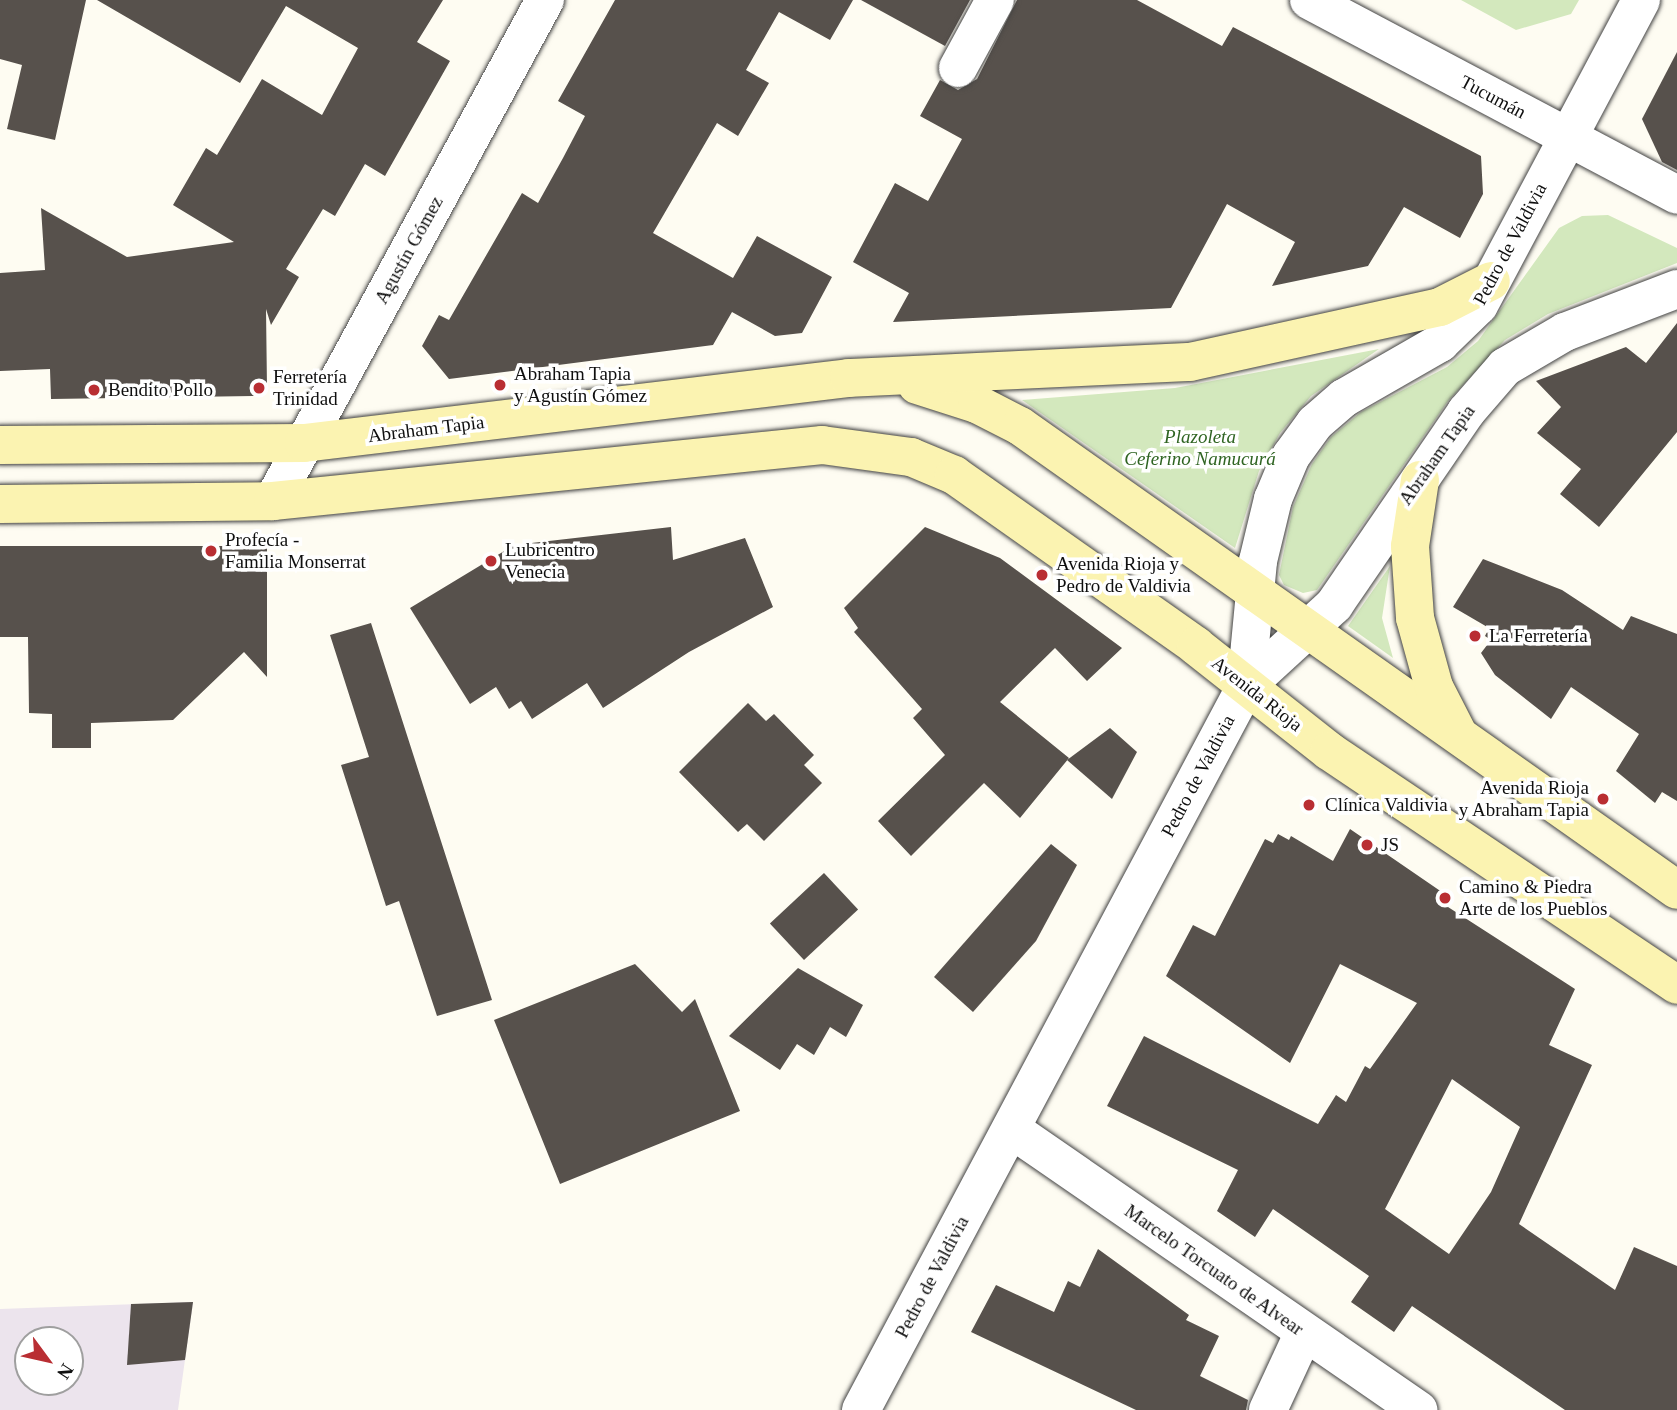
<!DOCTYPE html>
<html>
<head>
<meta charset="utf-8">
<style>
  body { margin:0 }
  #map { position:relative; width:1677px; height:1410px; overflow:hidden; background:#fefcf2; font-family:Georgia,serif }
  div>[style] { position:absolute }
  .industrial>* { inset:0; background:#ece4ed }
  .green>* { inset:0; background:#d3e8bd }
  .building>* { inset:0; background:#57514c; transform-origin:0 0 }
  .roads { filter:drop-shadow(0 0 2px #424242) drop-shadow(0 0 2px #424242) }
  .minor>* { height:38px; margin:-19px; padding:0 19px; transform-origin:19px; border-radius:19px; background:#fff }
  .secondary>* { height:38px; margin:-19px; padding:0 19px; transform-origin:19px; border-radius:19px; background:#fbf3b1 }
  .dots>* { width:19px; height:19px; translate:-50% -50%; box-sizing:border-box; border:4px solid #fff; border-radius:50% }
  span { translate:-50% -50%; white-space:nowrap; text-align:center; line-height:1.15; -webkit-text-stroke:7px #fff; paint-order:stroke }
  .street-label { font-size:19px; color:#0f0f0f }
  .poi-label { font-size:19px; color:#0f0f0f }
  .left { translate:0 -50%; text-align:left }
  .right { translate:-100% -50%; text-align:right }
  .park-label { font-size:19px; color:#2f6422; font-style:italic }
  .north { position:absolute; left:14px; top:1326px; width:70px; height:70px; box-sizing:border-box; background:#fff; border:2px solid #9f9f9f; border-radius:50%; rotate:123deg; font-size:19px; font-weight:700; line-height:28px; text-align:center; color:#0f0f0f }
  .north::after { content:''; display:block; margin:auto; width:24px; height:32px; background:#b92e33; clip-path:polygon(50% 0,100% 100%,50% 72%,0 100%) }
</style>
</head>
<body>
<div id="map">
  <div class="industrial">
    <i style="clip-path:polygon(evenodd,193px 1302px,178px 1410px,0 1410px,0 1309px,193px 1302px,28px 1340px,70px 1340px,70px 1382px,28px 1382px,28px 1340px)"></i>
  </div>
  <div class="green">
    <i style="clip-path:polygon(1461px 0,1579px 0,1571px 14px,1516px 30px)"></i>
    <i style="clip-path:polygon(1608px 215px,1677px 248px,1677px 263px,1548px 314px,1505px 340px,1448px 401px,1317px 590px,1303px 593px,1284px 585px,1279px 575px,1293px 507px,1312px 464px,1331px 437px,1361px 412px,1447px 367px,1478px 341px,1559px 228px,1582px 216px)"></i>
    <i style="clip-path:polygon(1379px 349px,1311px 396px,1280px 433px,1259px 471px,1235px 548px,1022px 400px,1175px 388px)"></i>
    <i style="clip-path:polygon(1390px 566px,1382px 618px,1393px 658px,1348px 626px)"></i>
  </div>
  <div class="building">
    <i style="clip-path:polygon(0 0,86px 0,55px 140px,7px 129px,22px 65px,0 59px)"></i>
    <i style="clip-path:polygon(97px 0,443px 0,417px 42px,450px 61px,385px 176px,365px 164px,335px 216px,323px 209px,286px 269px,299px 277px,271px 325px,266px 309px,267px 388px,253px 396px,51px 399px,50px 369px,0 371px,0 273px,45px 270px,41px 208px,127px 257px,234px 242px,173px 205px,206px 148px,217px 155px,262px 79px,322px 115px,358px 48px,286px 6px,240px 83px)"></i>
    <i style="clip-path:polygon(615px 0,853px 0,830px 40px,779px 12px,746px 70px,769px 83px,738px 136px,717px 123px,653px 233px,733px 278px,757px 236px,832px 277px,802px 333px,775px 336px,732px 312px,713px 345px,449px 379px,422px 346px,439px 315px,449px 320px,522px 193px,538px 203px,563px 158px,585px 116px,558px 101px)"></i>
    <i style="clip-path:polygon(861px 0,970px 0,945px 46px)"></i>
    <i style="clip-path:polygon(1017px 0,1137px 0,1222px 46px,1233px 27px,1481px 156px,1483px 194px,1460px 238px,1404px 207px,1368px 266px,1272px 286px,1295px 242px,1227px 204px,1171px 308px,893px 322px,909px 293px,853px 262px,895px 183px,928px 201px,962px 139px,920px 116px,940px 80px,958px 90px,977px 79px)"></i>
    <i style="clip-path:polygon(1677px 52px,1677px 170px,1662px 162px,1642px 119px)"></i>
    <i style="clip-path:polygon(1677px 323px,1677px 432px,1599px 527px,1560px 494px,1581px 469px,1537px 433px,1561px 407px,1536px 381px,1626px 347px,1646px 363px)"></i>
    <i style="clip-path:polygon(671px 527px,673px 560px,745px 538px,773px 607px,689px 652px,603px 708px,587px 683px,532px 719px,521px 701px,509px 709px,496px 687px,470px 704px,410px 608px,514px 545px)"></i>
    <i style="clip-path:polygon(925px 527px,1000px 558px,1122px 648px,1087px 681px,1055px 648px,1000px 702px,1069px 758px,1020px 818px,984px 783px,911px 856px,878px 821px,945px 755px,913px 718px,922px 709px,854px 632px,858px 628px,844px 608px)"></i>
    <i style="clip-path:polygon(0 546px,267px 546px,267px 677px,244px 652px,173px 720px,91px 723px,91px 748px,52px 748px,52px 714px,29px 713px,28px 637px,0 637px)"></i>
    <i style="clip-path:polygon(1483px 559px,1562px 590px,1623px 630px,1631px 616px,1677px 634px,1677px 801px,1662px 792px,1655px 803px,1616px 771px,1639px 734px,1571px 687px,1551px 719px,1495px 675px,1481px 653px,1491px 640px,1485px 636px,1489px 628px,1453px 607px)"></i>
    <i style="clip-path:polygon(371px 623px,492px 1000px,437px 1016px,399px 901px,386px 906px,341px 765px,369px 757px,330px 635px)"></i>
    <i style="clip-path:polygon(748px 703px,766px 721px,774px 714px,814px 755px,804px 765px,822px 783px,764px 841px,747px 824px,738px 832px,679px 772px)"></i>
    <i style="clip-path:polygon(1110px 728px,1137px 752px,1112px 799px,1067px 760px)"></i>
    <i style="clip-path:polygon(evenodd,1350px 829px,1452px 899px,1448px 907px,1575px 989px,1549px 1045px,1592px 1065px,1519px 1224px,1615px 1290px,1634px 1247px,1677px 1266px,1677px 1410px,1565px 1410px,1412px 1306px,1394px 1332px,1351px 1302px,1369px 1276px,1273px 1209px,1255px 1237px,1217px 1211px,1238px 1170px,1107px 1106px,1144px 1036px,1318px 1124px,1336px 1095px,1346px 1102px,1365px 1066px,1370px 1069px,1417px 1003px,1340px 964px,1290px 1063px,1166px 976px,1193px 925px,1215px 936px,1265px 839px,1273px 843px,1278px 834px,1289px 840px,1291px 836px,1333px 861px,1350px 829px,1452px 1079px,1520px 1127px,1491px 1192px,1449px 1254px,1385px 1209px,1452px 1079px)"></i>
    <i style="clip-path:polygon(1051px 844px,1077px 865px,1036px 941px,973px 1012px,934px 977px)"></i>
    <i style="left:824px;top:873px;width:50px;height:74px;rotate:47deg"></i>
    <i style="clip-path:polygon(635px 964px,682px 1012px,695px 999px,740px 1111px,560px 1184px,494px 1020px)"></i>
    <i style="clip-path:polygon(798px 968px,863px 1005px,846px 1037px,830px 1027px,814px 1055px,797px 1044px,780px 1070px,729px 1036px)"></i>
    <i style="clip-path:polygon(1098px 1249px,1189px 1315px,1186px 1320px,1219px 1336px,1200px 1376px,1248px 1400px,1246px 1410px,1136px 1410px,971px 1332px,996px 1285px,1054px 1312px,1068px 1281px,1080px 1287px)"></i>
    <i style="clip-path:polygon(193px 1302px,185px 1360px,127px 1365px,131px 1304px)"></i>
  </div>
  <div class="roads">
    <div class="minor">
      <i style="left:1309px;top:0;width:416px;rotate:27.9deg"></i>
      <i style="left:958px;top:68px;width:77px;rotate:-61.4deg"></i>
      <i style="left:273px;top:501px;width:570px;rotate:-61.5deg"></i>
      <i style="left:1246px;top:686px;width:120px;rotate:-42.6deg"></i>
      <i style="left:1334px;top:605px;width:234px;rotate:-55.6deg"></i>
      <i style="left:1466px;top:412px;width:60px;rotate:-49.1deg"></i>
      <i style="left:1505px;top:367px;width:69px;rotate:-30.3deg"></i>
      <i style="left:1565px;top:332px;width:120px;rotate:-21deg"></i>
      <i style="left:1011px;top:1129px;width:495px;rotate:34.6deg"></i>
      <i style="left:861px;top:1410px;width:820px;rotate:-62deg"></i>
      <i style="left:1246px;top:686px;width:126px;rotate:-84.5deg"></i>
      <i style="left:1258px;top:561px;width:64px;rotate:-76.4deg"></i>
      <i style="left:1273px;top:499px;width:47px;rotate:-67.3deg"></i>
      <i style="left:1291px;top:456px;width:41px;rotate:-54deg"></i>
      <i style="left:1315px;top:423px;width:38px;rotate:-41deg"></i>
      <i style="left:1344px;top:398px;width:111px;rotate:-29.8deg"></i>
      <i style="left:1440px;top:343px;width:54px;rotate:-44.3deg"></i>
      <i style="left:1479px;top:305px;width:345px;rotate:-62deg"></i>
      <i style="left:1268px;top:1410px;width:86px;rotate:-65.2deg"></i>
    </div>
    <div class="secondary">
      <i style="left:917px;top:385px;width:63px;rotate:17.6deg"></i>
      <i style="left:977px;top:404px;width:48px;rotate:27.1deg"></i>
      <i style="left:1020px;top:426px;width:804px;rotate:35.23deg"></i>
      <i style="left:0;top:445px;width:304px;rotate:-0.4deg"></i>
      <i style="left:304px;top:443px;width:549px;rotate:-6.8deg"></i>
      <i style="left:849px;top:378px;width:341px;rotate:-2.7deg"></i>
      <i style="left:1190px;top:362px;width:256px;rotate:-12.4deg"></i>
      <i style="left:1440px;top:307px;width:57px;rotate:-27deg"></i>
      <i style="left:1420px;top:480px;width:67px;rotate:98.6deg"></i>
      <i style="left:1410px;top:546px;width:72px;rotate:86deg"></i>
      <i style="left:1415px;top:618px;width:72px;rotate:74.6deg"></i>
      <i style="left:1434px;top:687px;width:53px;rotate:62.9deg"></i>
      <i style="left:0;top:504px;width:273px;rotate:-0.6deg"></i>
      <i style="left:273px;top:501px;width:552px;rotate:-5.82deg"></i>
      <i style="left:822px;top:445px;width:90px;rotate:7.7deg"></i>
      <i style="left:911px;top:457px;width:47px;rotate:22.7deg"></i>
      <i style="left:954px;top:475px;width:296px;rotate:35.2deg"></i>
      <i style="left:1196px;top:646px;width:169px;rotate:38.3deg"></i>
      <i style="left:1329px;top:751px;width:419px;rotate:33.9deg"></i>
    </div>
  </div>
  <div class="dots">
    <i style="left:500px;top:385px;background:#b92e33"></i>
    <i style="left:259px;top:388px;background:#b92e33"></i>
    <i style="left:94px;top:390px;background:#b92e33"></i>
    <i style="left:211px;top:551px;background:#b92e33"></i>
    <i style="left:491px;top:561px;background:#b92e33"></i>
    <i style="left:1042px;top:575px;background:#b92e33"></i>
    <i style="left:1475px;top:636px;background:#b92e33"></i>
    <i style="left:1603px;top:799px;background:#b92e33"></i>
    <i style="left:1309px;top:805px;background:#b92e33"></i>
    <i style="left:1367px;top:845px;background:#b92e33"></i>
    <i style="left:1445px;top:898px;background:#b92e33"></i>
  </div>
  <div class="street-label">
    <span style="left:1493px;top:97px;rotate:28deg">Tucumán</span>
    <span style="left:1510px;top:244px;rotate:-62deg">Pedro de Valdivia</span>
    <span style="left:409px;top:250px;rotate:-61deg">Agustín Gómez</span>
    <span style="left:426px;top:429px;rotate:-7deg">Abraham Tapia</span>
    <span style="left:1437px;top:455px;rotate:-55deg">Abraham Tapia</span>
    <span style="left:1257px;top:694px;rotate:38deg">Avenida Rioja</span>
    <span style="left:1198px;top:776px;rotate:-62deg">Pedro de Valdivia</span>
    <span style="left:1214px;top:1270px;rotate:35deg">Marcelo Torcuato de Alvear</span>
    <span style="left:932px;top:1277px;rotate:-62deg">Pedro de Valdivia</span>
  </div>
  <div class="poi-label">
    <span class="left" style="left:514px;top:385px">Abraham Tapia<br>y Agustín Gómez</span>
    <span class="left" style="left:273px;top:388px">Ferretería<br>Trinidad</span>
    <span class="left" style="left:108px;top:390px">Bendito Pollo</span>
    <span class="left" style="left:225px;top:551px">Profecía -<br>Familia Monserrat</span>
    <span class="left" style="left:505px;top:561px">Lubricentro<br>Venecia</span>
    <span class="left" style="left:1056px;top:575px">Avenida Rioja y<br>Pedro de Valdivia</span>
    <span class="left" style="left:1489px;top:636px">La Ferretería</span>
    <span class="right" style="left:1589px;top:799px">Avenida Rioja<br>y Abraham Tapia</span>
    <span class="left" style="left:1325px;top:805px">Clínica Valdivia</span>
    <span class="left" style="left:1381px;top:845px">JS</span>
    <span class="left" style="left:1459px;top:898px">Camino &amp; Piedra<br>Arte de los Pueblos</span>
  </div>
  <div class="park-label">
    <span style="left:1200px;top:448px">Plazoleta<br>Ceferino Namucurá</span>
  </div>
  <div class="north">N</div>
</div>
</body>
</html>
